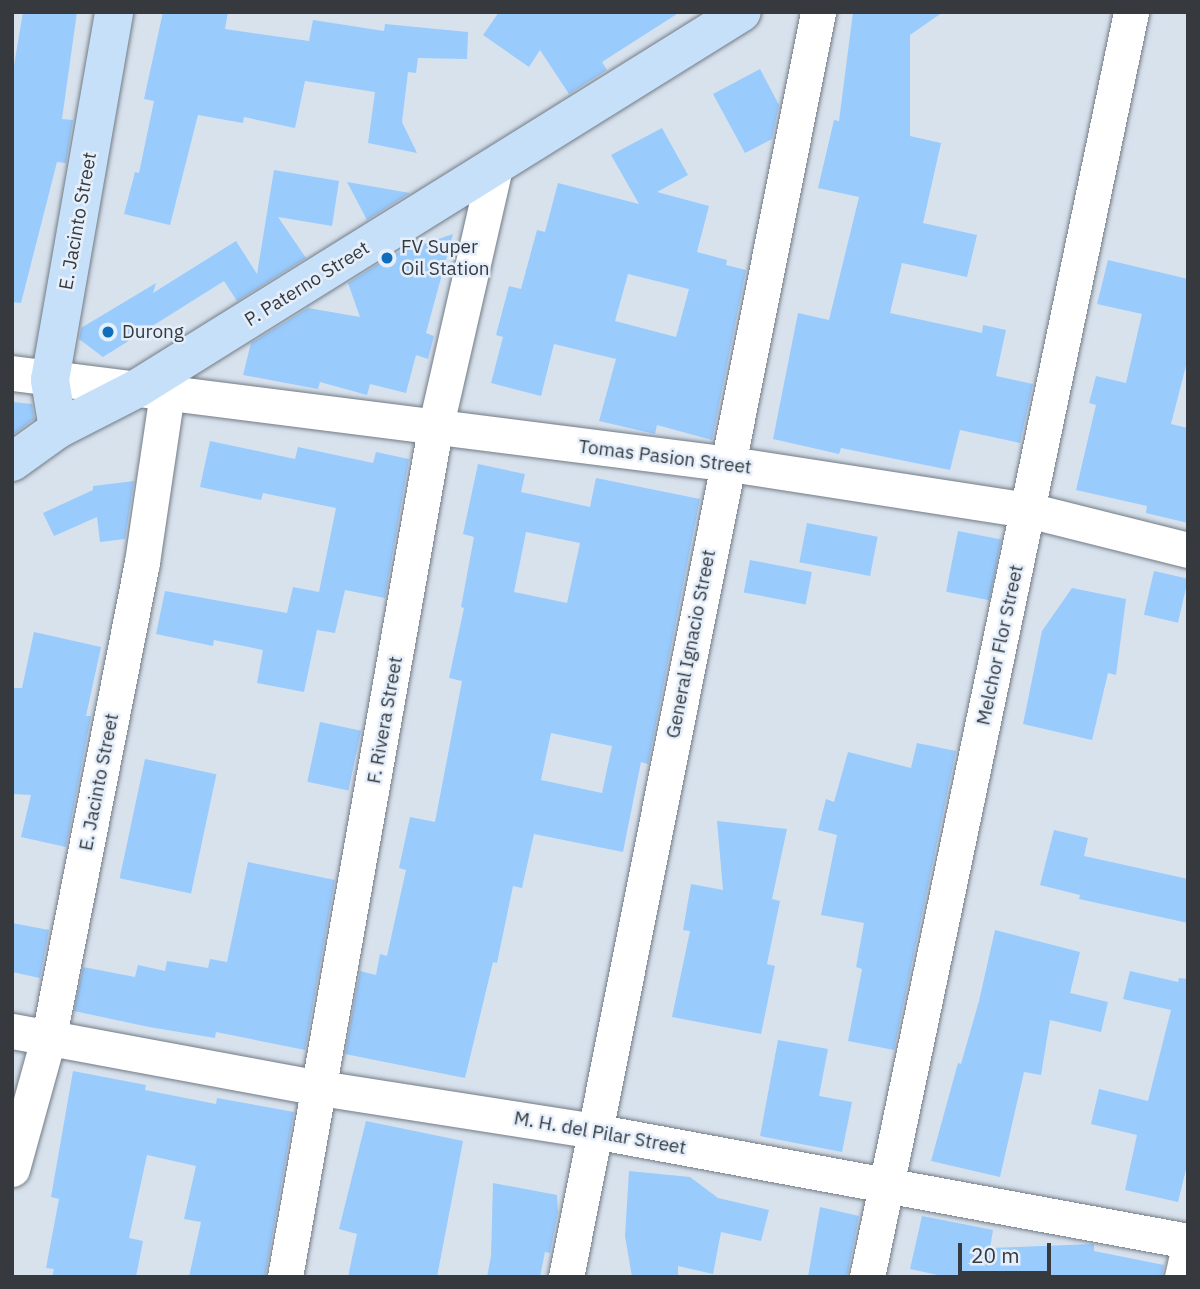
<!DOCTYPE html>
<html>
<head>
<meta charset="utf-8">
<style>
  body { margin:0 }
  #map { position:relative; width:1200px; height:1289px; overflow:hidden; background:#d8e2ed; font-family:"IBM Plex Sans",sans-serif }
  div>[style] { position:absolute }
  .building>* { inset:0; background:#9acbfd; transform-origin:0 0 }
  .roads { filter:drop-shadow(0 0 2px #727c86) drop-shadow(0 0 2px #727c86) }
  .minor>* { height:35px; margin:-17.5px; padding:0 17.5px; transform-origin:17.5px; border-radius:17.5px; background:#fff }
  .secondary>* { height:38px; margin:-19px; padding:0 19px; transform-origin:19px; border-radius:19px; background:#c7e0f9 }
  .dots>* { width:19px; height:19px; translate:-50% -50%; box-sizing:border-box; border:4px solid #e5effb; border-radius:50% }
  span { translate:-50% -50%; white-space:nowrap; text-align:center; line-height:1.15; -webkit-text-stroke:5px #e5effb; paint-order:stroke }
  .street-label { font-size:19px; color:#363a3f }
  .poi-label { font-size:19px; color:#363a3f }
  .left { translate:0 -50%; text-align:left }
  .frame { position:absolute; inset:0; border:14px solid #363a3f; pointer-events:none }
  .scale { position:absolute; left:958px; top:1243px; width:93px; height:32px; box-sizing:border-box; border:4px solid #363a3f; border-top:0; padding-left:9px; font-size:21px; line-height:24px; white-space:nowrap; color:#363a3f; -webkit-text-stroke:5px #e5effb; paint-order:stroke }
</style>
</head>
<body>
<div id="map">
  <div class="building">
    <i style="clip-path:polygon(23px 12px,77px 12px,62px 119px,73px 120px,66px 163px,57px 162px,21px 303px,12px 302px,12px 77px)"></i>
    <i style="clip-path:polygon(163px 12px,228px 12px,225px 29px,309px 41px,313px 20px,384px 31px,385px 24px,468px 32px,467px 59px,418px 58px,416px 73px,408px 72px,402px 122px,417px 153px,368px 143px,375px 92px,305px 81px,295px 128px,244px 117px,243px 123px,198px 115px,170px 225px,124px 214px,135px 172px,139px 173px,154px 101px,144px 99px)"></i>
    <i style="clip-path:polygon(499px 12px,680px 12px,602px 62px,607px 70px,569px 94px,540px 50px,529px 67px,483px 35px)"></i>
    <i style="clip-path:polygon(853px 12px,943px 12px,910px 35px,910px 136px,941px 143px,923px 223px,977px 235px,967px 277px,902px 263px,890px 313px,982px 333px,983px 325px,1006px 330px,996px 376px,1033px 384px,1020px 443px,960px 430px,950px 470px,841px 448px,839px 454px,773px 439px,798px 313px,829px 320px,859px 197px,818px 188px,834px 120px,839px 121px)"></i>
    <i style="clip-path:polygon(760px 69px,779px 105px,772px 139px,745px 153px,713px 94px)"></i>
    <i style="clip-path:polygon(evenodd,662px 128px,688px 175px,657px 192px,709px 206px,697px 252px,727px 260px,726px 265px,746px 270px,712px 440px,657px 425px,655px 434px,599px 421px,616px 359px,554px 344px,541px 396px,491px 383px,503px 337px,496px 335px,509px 286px,521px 289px,537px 230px,545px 232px,558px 183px,639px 204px,611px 155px,662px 128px,628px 274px,689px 289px,676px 337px,615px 321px,628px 274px)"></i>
    <i style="clip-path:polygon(274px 170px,339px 181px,332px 226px,278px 217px,306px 258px,237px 301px,224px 281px,103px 357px,79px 339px,81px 328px,156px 283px,153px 293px,236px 241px,257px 274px)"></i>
    <i style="clip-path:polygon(347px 182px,410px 193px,367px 220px)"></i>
    <i style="clip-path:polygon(453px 234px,426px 333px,434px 336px,428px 359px,416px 355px,406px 393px,370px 384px,367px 395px,320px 382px,318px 389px,243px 375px,251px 343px,308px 308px,360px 317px,348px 283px,394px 254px)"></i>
    <i style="clip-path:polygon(1108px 260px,1188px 279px,1188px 358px,1171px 424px,1188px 428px,1188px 523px,1146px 513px,1147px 506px,1076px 490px,1096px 405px,1089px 403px,1096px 376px,1126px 383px,1142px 314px,1097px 304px)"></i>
    <i style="clip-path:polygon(12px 402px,32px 404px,34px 419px,13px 435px)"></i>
    <i style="clip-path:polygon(210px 441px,295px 459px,298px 447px,373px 463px,376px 452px,409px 459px,385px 598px,345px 590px,335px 633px,317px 630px,304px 692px,257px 683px,263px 650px,214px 640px,213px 646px,156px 634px,165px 591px,287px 613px,293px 587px,319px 592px,336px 508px,263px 493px,261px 500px,200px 487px)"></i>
    <i style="clip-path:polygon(evenodd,478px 464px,525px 474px,521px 492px,590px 507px,596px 478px,700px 499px,648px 764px,641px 762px,623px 852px,534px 834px,522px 888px,513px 886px,497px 963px,493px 962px,465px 1078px,345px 1054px,360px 971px,376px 975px,380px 954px,387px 956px,406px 870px,399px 868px,410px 817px,435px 822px,462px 681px,449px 678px,464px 608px,461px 607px,474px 537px,463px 534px,478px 464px,526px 532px,580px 543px,567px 603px,514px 592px,526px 532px,478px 464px,551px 733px,612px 746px,602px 793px,541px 780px,551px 733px)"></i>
    <i style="clip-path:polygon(134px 481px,125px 539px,100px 542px,97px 517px,54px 536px,43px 513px,93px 490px,93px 486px)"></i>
    <i style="left:807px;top:523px;width:72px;height:40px;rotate:11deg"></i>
    <i style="left:958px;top:531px;width:44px;height:62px;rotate:11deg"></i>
    <i style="left:750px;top:560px;width:63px;height:33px;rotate:11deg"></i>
    <i style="left:1154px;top:571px;width:35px;height:45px;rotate:13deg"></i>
    <i style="clip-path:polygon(1072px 588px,1126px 599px,1116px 675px,1108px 673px,1092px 740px,1023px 724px,1042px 631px)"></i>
    <i style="clip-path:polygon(34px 632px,101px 647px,86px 716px,91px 716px,66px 847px,21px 837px,31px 795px,12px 794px,12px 688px,22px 688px)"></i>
    <i style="left:320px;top:722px;width:42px;height:61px;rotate:12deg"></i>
    <i style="clip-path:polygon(917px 743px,956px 751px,894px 1050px,848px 1041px,862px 969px,856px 967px,864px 923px,821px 915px,837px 835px,818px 830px,826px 799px,834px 802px,848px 752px,911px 768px)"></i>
    <i style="left:145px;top:759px;width:73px;height:122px;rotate:12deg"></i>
    <i style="clip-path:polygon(717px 821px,787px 829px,772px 899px,780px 901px,767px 964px,775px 966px,761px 1034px,672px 1017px,690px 931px,683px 930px,691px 884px,723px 890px)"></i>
    <i style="clip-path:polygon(1054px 830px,1088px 838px,1084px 856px,1188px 879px,1188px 923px,1079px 899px,1080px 895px,1040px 885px)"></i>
    <i style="clip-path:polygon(248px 862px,335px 880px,305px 1050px,216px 1032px,215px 1038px,149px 1027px,74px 1011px,83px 967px,135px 977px,138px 965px,165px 971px,167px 961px,208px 968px,210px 959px,227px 962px)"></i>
    <i style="clip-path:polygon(12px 923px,49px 930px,40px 978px,12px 972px)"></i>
    <i style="clip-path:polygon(995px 930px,1080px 952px,1070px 993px,1108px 1002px,1101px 1032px,1050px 1020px,1041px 1075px,1024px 1072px,1000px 1177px,931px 1161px,958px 1063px,961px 1064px,979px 1001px)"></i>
    <i style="clip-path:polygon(1130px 971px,1178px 982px,1179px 978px,1188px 979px,1188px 1161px,1178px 1202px,1125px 1190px,1137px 1135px,1091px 1124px,1099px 1089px,1148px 1101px,1171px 1010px,1123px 999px)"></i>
    <i style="clip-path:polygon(778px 1040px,828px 1049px,819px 1096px,852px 1102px,842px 1152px,760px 1136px)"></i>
    <i style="clip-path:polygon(73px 1071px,146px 1085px,145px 1090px,216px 1104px,217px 1098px,294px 1112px,265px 1277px,189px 1277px,201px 1222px,184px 1219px,196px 1166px,147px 1155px,129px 1238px,143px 1241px,136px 1277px,52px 1277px,54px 1269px,46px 1268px,59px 1199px,51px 1197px)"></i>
    <i style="clip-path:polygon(366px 1121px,463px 1141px,437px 1277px,348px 1277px,357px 1234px,339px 1229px)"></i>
    <i style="clip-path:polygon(629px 1171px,690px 1177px,718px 1198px,769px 1210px,761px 1241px,721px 1232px,713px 1274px,678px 1266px,678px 1277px,632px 1277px,625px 1236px)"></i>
    <i style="clip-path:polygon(493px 1183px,557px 1195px,558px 1212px,550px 1253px,545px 1252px,540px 1277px,487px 1277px,491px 1256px)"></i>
    <i style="clip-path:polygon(820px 1207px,859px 1216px,847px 1277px,808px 1277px)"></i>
    <i style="clip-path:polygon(922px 1216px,993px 1230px,990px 1248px,1094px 1244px,1094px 1251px,1164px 1265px,1162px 1277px,947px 1277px,910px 1269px)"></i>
  </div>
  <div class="roads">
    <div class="minor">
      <i style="left:12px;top:373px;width:724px;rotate:7.22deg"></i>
      <i style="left:730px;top:464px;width:302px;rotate:8.8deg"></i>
      <i style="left:1028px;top:510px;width:165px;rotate:14deg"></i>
      <i style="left:12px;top:1031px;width:313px;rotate:10.5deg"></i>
      <i style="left:320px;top:1088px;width:277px;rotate:8.9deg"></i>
      <i style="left:594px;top:1131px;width:604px;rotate:10.49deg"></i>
      <i style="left:12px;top:1169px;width:138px;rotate:-74.5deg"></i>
      <i style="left:49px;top:1036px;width:483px;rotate:-78.9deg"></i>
      <i style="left:142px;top:562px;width:172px;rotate:-81.6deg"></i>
      <i style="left:285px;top:1277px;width:861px;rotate:-79.97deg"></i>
      <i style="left:435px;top:429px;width:270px;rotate:-77.1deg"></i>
      <i style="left:566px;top:1277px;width:1290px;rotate:-78.73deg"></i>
      <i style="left:867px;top:1277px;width:1292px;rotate:-78.21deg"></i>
      <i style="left:1182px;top:1277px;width:27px;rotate:-77deg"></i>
    </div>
    <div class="secondary">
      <i style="left:58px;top:429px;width:50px;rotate:-99.3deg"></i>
      <i style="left:50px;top:380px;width:374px;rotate:-80.1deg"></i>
      <i style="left:12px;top:462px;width:57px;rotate:-35.7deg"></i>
      <i style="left:58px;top:429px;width:90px;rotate:-27.1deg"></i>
      <i style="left:138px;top:388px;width:711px;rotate:-31.9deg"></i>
    </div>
  </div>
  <div class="dots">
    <i style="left:387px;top:258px;background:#0e6ebb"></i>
    <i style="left:108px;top:332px;background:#0e6ebb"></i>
  </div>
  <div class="street-label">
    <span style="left:78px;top:221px;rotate:-80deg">E. Jacinto Street</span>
    <span style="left:307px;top:284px;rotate:-32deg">P. Paterno Street</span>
    <span style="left:665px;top:457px;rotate:7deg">Tomas Pasion Street</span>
    <span style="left:691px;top:644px;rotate:-79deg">General Ignacio Street</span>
    <span style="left:1000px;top:645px;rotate:-78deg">Melchor Flor Street</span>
    <span style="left:385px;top:720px;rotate:-80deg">F. Rivera Street</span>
    <span style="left:99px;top:782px;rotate:-79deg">E. Jacinto Street</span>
    <span style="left:600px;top:1133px;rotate:10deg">M. H. del Pilar Street</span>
  </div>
  <div class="poi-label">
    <span class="left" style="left:401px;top:258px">FV Super<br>Oil Station</span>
    <span class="left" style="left:122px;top:332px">Durong</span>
  </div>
  <div class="frame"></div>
  <div class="scale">20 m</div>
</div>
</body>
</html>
